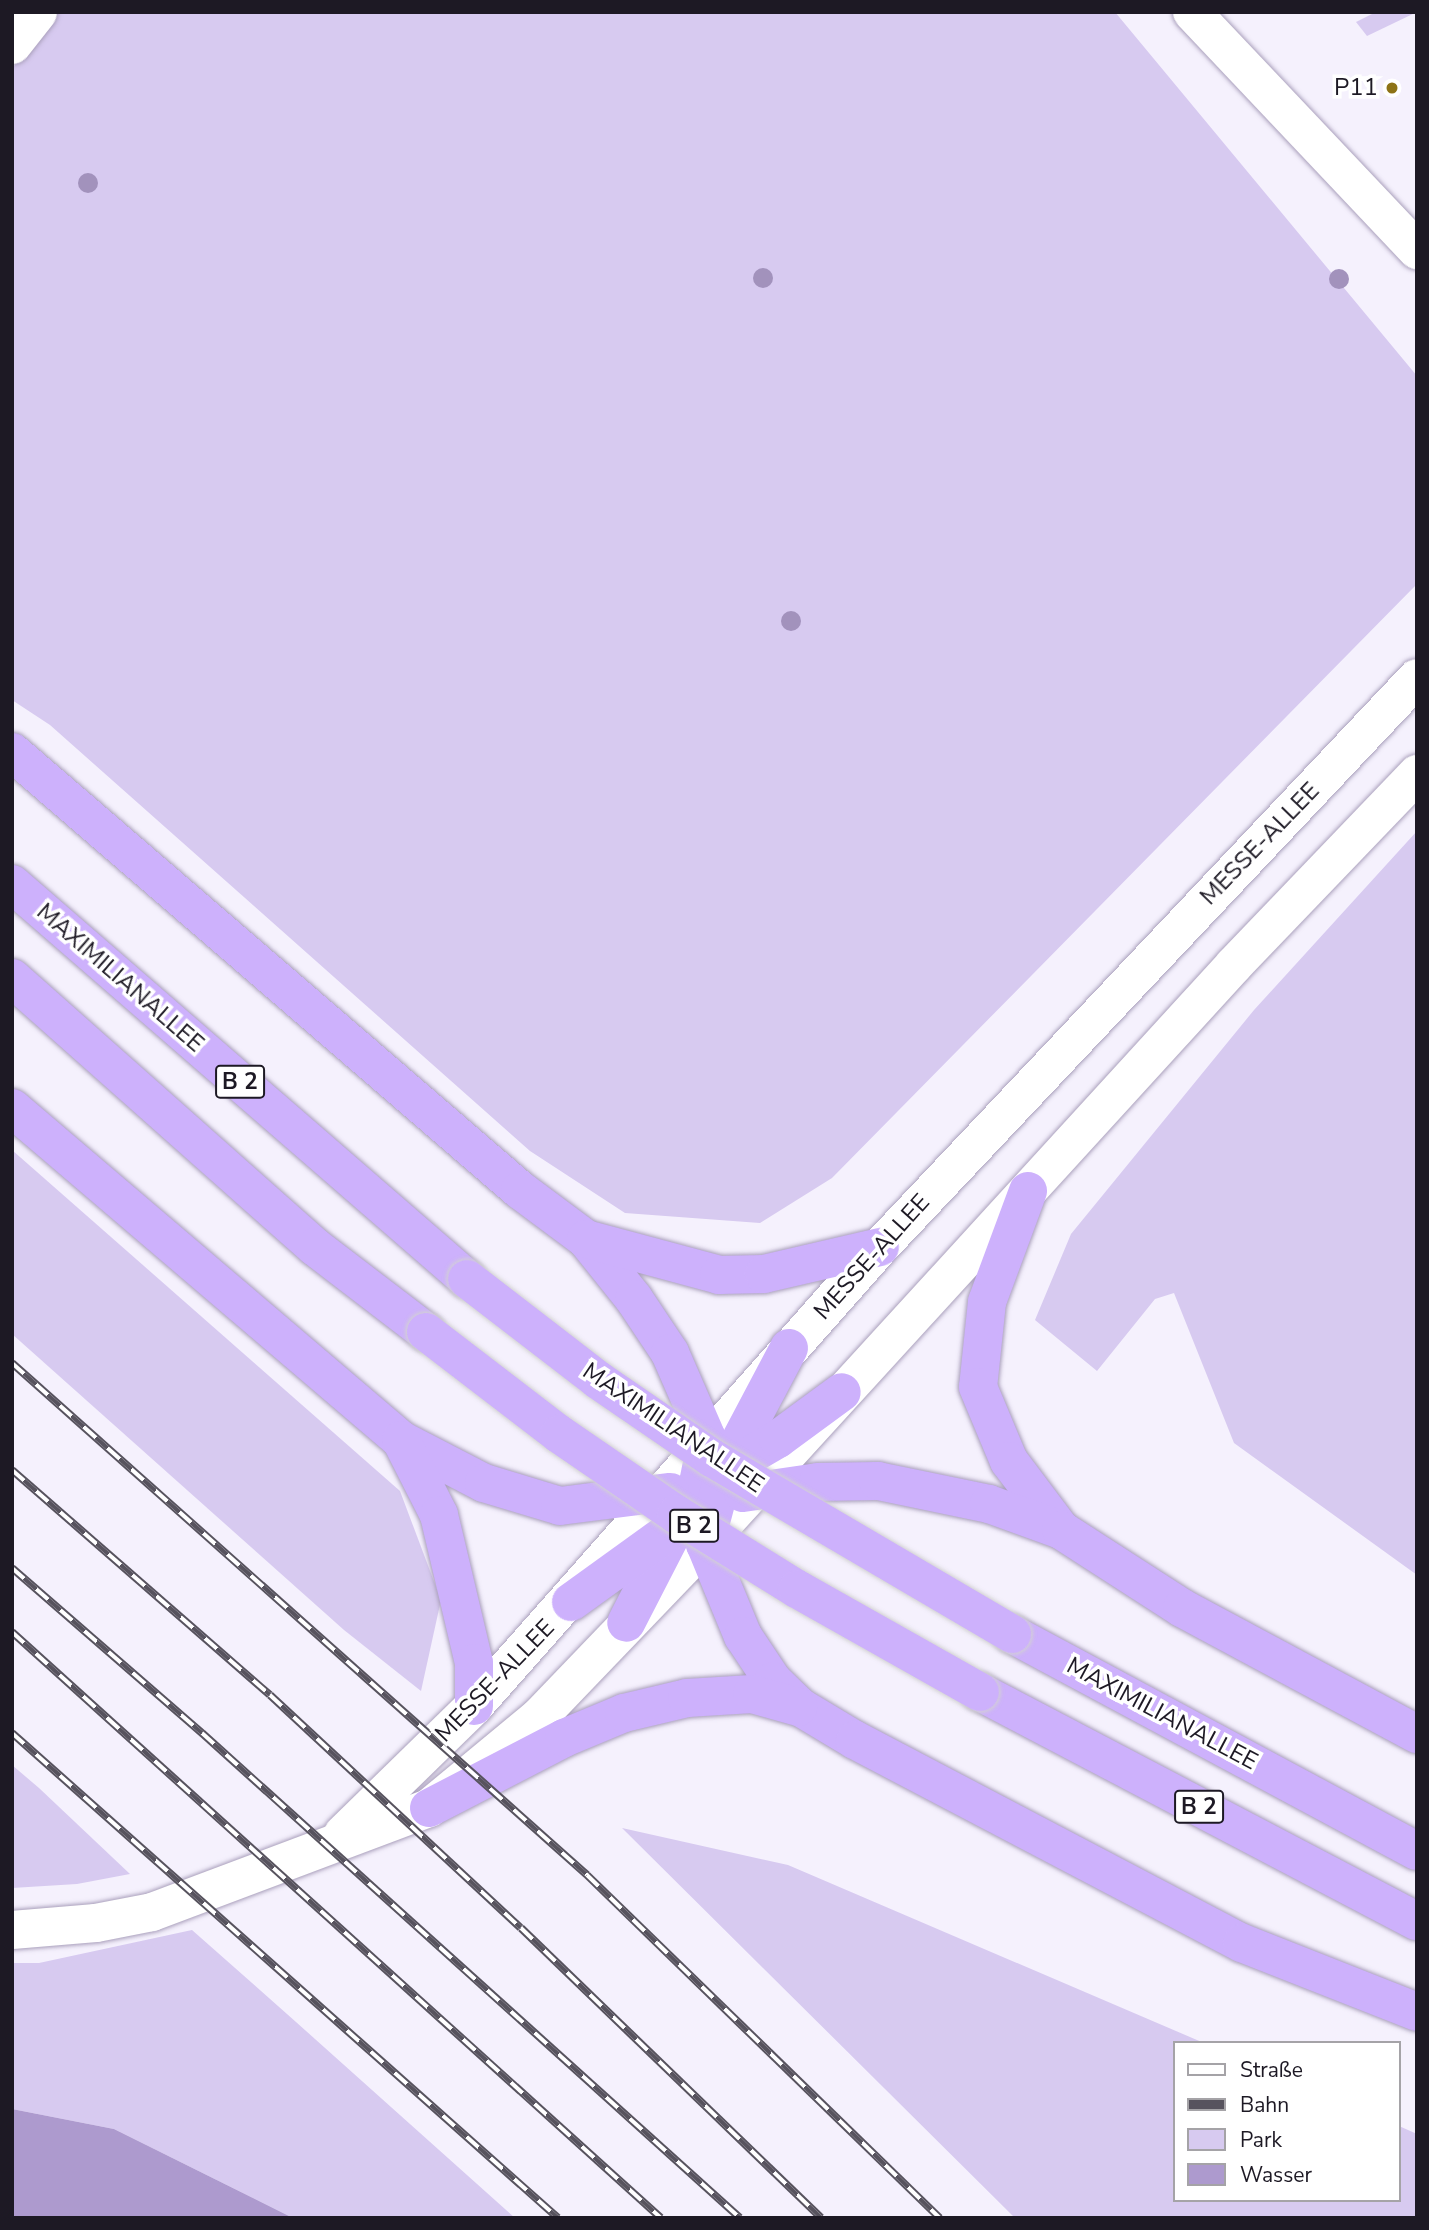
<!DOCTYPE html>
<html>
<head>
<meta charset="utf-8">
<style>
  body { margin:0 }
  #map { position:relative; width:1429px; height:2230px; overflow:hidden; background:#f5f1fd; font-family:"Nunito Sans",sans-serif }
  div>[style] { position:absolute }
  .green>* { inset:0; background:#d7caf0 }
  .water>* { inset:0; background:#ad9ace }
  .roads { filter:drop-shadow(0 0 2px #aaa0bc) drop-shadow(0 0 2px #aaa0bc) }
  .street>* { height:37px; margin:-18.5px; padding:0 18.5px; transform-origin:18.5px; border-radius:18.5px; background:#fff }
  .secondary>* { height:38px; margin:-19px; padding:0 19px; transform-origin:19px; border-radius:19px; background:#fff }
  .highway>* { height:38px; margin:-19px; padding:0 19px; transform-origin:19px; border-radius:19px; background:#cdb1fc }
  .rail>* { height:8px; margin-top:-4px; transform-origin:0; background:repeating-linear-gradient(90deg,#fff 0 16px,#57535e 0 32px); box-sizing:border-box; border-block:2px solid #57535e }
  .bridges { filter:drop-shadow(0 0 2px #d2d1d3) drop-shadow(0 0 2px #d2d1d3) }
  .highway-bridge>* { height:38px; margin:-19px; padding:0 19px; transform-origin:19px; border-radius:19px; background:#cdb1fc }
  .trees>* { width:20px; height:20px; margin:-10px; border-radius:50%; background:#a292bc }
  .dots>* { width:19px; height:19px; translate:-50% -50%; box-sizing:border-box; border:4px solid #fff; border-radius:50% }
  span { translate:-50% -50%; white-space:nowrap; text-align:center; line-height:1.15; -webkit-text-stroke:7px #fff; paint-order:stroke }
  .shield-label span { padding:2px 5px; background:#fff; border:2px solid; border-radius:5px; -webkit-text-stroke-width:0 }
  .shield-label { font-size:23px; color:#1d1924; font-weight:700 }
  .poi-label { font-size:24px; color:#1d1924 }
  .right { translate:-100% -50%; text-align:right }
  .street-label { font-size:24px; color:#1d1924 }
  .frame { position:absolute; inset:0; border:14px solid #1d1924; pointer-events:none }
  .legend { position:absolute; left:1173px; top:2041px; width:228px; height:161px; box-sizing:border-box; background:#fff; border:2px solid #a5a3a7; margin:0; padding:9px 12px; list-style:none; font-size:21px; color:#1d1924 }
  .legend li { display:flex; align-items:center; gap:14px; height:35px }
  .legend b { width:35px; border:2px solid #a5a3a7 }
</style>
</head>
<body>
<div id="map">
  <div class="green">
    <i style="clip-path:polygon(57px 12px,1115px 12px,1417px 376px,1417px 584px,832px 1178px,760px 1223px,625px 1213px,530px 1151px,50px 725px,12px 700px,12px 69px)"></i>
    <i style="clip-path:polygon(1376px 12px,1417px 12px,1367px 36px,1356px 22px)"></i>
    <i style="clip-path:polygon(1417px 831px,1417px 1575px,1234px 1443px,1174px 1293px,1155px 1299px,1097px 1371px,1035px 1320px,1071px 1234px,1254px 1010px)"></i>
    <i style="clip-path:polygon(12px 1150px,400px 1491px,441px 1600px,421px 1691px,344px 1630px,12px 1334px)"></i>
    <i style="clip-path:polygon(12px 1765px,39px 1788px,130px 1874px,77px 1884px,12px 1888px)"></i>
    <i style="clip-path:polygon(622px 1828px,788px 1865px,1204px 2043px,1175px 2043px,1175px 2200px,1399px 2200px,1399px 2126px,1417px 2134px,1417px 2218px,1015px 2218px)"></i>
    <i style="clip-path:polygon(192px 1930px,296px 2022px,515px 2218px,293px 2218px,114px 2129px,12px 2109px,12px 1963px,39px 1963px)"></i>
  </div>
  <div class="water">
    <i style="clip-path:polygon(12px 2109px,114px 2129px,293px 2218px,12px 2218px)"></i>
  </div>
  <div class="roads">
    <div class="street">
      <i style="left:12px;top:45px;width:42px;rotate:-51.8deg"></i>
    </div>
    <div class="secondary">
      <i style="left:1192px;top:12px;width:328px;rotate:46.6deg"></i>
      <i style="left:343px;top:1834px;width:183px;rotate:-44.3deg"></i>
      <i style="left:474px;top:1706px;width:613px;rotate:-48.51deg"></i>
      <i style="left:880px;top:1247px;width:782px;rotate:-46.66deg"></i>
      <i style="left:12px;top:1930px;width:84px;rotate:-4.8deg"></i>
      <i style="left:96px;top:1923px;width:57px;rotate:-11.1deg"></i>
      <i style="left:152px;top:1912px;width:296px;rotate:-20.6deg"></i>
      <i style="left:429px;top:1808px;width:143px;rotate:-39.6deg"></i>
      <i style="left:539px;top:1717px;width:240px;rotate:-46.2deg"></i>
      <i style="left:705px;top:1544px;width:784px;rotate:-47.58deg"></i>
      <i style="left:1234px;top:965px;width:265px;rotate:-46.2deg"></i>
    </div>
    <div class="highway">
      <i style="left:12px;top:752px;width:671px;rotate:40.77deg"></i>
      <i style="left:520px;top:1190px;width:82px;rotate:36.6deg"></i>
      <i style="left:586px;top:1239px;width:77px;rotate:51.3deg"></i>
      <i style="left:634px;top:1299px;width:65px;rotate:56.3deg"></i>
      <i style="left:670px;top:1353px;width:93px;rotate:66.5deg"></i>
      <i style="left:707px;top:1438px;width:46px;rotate:101.3deg"></i>
      <i style="left:698px;top:1483px;width:157px;rotate:117.2deg"></i>
      <i style="left:12px;top:884px;width:603px;rotate:40.96deg"></i>
      <i style="left:12px;top:978px;width:405px;rotate:41.6deg"></i>
      <i style="left:315px;top:1247px;width:140px;rotate:37.4deg"></i>
      <i style="left:12px;top:1108px;width:511px;rotate:40.48deg"></i>
      <i style="left:401px;top:1440px;width:93px;rotate:27.4deg"></i>
      <i style="left:484px;top:1483px;width:79px;rotate:16.8deg"></i>
      <i style="left:560px;top:1506px;width:111px;rotate:-7.3deg"></i>
      <i style="left:1028px;top:1191px;width:118px;rotate:110.3deg"></i>
      <i style="left:987px;top:1302px;width:85px;rotate:96deg"></i>
      <i style="left:978px;top:1387px;width:80px;rotate:67.3deg"></i>
      <i style="left:1009px;top:1461px;width:86px;rotate:53deg"></i>
      <i style="left:586px;top:1239px;width:138px;rotate:15.1deg"></i>
      <i style="left:719px;top:1275px;width:45px;rotate:-1.3deg"></i>
      <i style="left:764px;top:1274px;width:119px;rotate:-13.1deg"></i>
      <i style="left:789px;top:1348px;width:137px;rotate:117.9deg"></i>
      <i style="left:725px;top:1469px;width:78px;rotate:104.9deg"></i>
      <i style="left:705px;top:1544px;width:100px;rotate:67.6deg"></i>
      <i style="left:743px;top:1636px;width:54px;rotate:56.3deg"></i>
      <i style="left:773px;top:1681px;width:37px;rotate:44deg"></i>
      <i style="left:800px;top:1707px;width:64px;rotate:31deg"></i>
      <i style="left:855px;top:1740px;width:437px;rotate:27.7deg"></i>
      <i style="left:1242px;top:1943px;width:188px;rotate:21.5deg"></i>
      <i style="left:401px;top:1440px;width:84px;rotate:63.1deg"></i>
      <i style="left:439px;top:1515px;width:152px;rotate:76.7deg"></i>
      <i style="left:474px;top:1663px;width:43px;rotate:90deg"></i>
      <i style="left:723px;top:1471px;width:64px;rotate:-30.2deg"></i>
      <i style="left:778px;top:1439px;width:79px;rotate:-36.3deg"></i>
      <i style="left:743px;top:1493px;width:76px;rotate:-8.3deg"></i>
      <i style="left:818px;top:1482px;width:60px;rotate:-1deg"></i>
      <i style="left:878px;top:1481px;width:113px;rotate:11.7deg"></i>
      <i style="left:989px;top:1504px;width:77px;rotate:19.9deg"></i>
      <i style="left:1061px;top:1530px;width:144px;rotate:32.8deg"></i>
      <i style="left:1182px;top:1608px;width:267px;rotate:28.2deg"></i>
      <i style="left:571px;top:1602px;width:123px;rotate:-35.8deg"></i>
      <i style="left:1012px;top:1634px;width:459px;rotate:28.2deg"></i>
      <i style="left:980px;top:1692px;width:493px;rotate:27.7deg"></i>
      <i style="left:429px;top:1808px;width:152px;rotate:-27.4deg"></i>
      <i style="left:564px;top:1738px;width:65px;rotate:-22.6deg"></i>
      <i style="left:624px;top:1713px;width:65px;rotate:-13.4deg"></i>
      <i style="left:687px;top:1698px;width:65px;rotate:-3.5deg"></i>
      <i style="left:752px;top:1694px;width:48px;rotate:15.8deg"></i>
    </div>
  </div>
  <div class="rail">
    <i style="left:12px;top:1363px;width:770px;rotate:41.68deg"></i>
    <i style="left:587px;top:1875px;width:492px;rotate:44.2deg"></i>
    <i style="left:12px;top:1470px;width:342px;rotate:41.1deg"></i>
    <i style="left:270px;top:1695px;width:342px;rotate:42.9deg"></i>
    <i style="left:521px;top:1928px;width:417px;rotate:44deg"></i>
    <i style="left:12px;top:1568px;width:252px;rotate:41deg"></i>
    <i style="left:202px;top:1733px;width:724px;rotate:42.03deg"></i>
    <i style="left:12px;top:1632px;width:874px;rotate:42.08deg"></i>
    <i style="left:12px;top:1733px;width:730px;rotate:41.61deg"></i>
  </div>
  <div class="bridges">
    <div class="highway-bridge">
      <i style="left:467px;top:1279px;width:165px;rotate:37.6deg"></i>
      <i style="left:598px;top:1380px;width:138px;rotate:34.4deg"></i>
      <i style="left:712px;top:1458px;width:348px;rotate:30.4deg"></i>
      <i style="left:426px;top:1332px;width:168px;rotate:37.5deg"></i>
      <i style="left:559px;top:1434px;width:142px;rotate:34.4deg"></i>
      <i style="left:676px;top:1514px;width:142px;rotate:31.8deg"></i>
      <i style="left:797px;top:1589px;width:210px;rotate:29.4deg"></i>
    </div>
  </div>
  <div class="trees">
    <i style="left:88px;top:183px"></i>
    <i style="left:763px;top:278px"></i>
    <i style="left:1339px;top:279px"></i>
    <i style="left:791px;top:621px"></i>
  </div>
  <div class="dots">
    <i style="left:1392px;top:88px;background:#8d7216"></i>
  </div>
  <div class="shield-label">
    <span style="left:240px;top:1082px">B 2</span>
    <span style="left:694px;top:1526px">B 2</span>
    <span style="left:1199px;top:1807px">B 2</span>
  </div>
  <div class="poi-label">
    <span class="right" style="left:1378px;top:88px">P11</span>
  </div>
  <div class="street-label">
    <span style="left:1260px;top:844px;rotate:-46deg">MESSE-ALLEE</span>
    <span style="left:120px;top:978px;rotate:41deg">MAXIMILIANALLEE</span>
    <span style="left:872px;top:1257px;rotate:-48deg">MESSE-ALLEE</span>
    <span style="left:673px;top:1428px;rotate:34deg">MAXIMILIANALLEE</span>
    <span style="left:495px;top:1681px;rotate:-46deg">MESSE-ALLEE</span>
    <span style="left:1162px;top:1714px;rotate:28deg">MAXIMILIANALLEE</span>
  </div>
  <div class="frame"></div>
  <ul class="legend">
  <li><b style="height:9px;background:#fff"></b>Straße</li>
  <li><b style="height:9px;background:#57535e"></b>Bahn</li>
  <li><b style="height:19px;background:#d7caf0"></b>Park</li>
  <li><b style="height:19px;background:#ad9ace"></b>Wasser</li>
  </ul>
</div>
</body>
</html>
